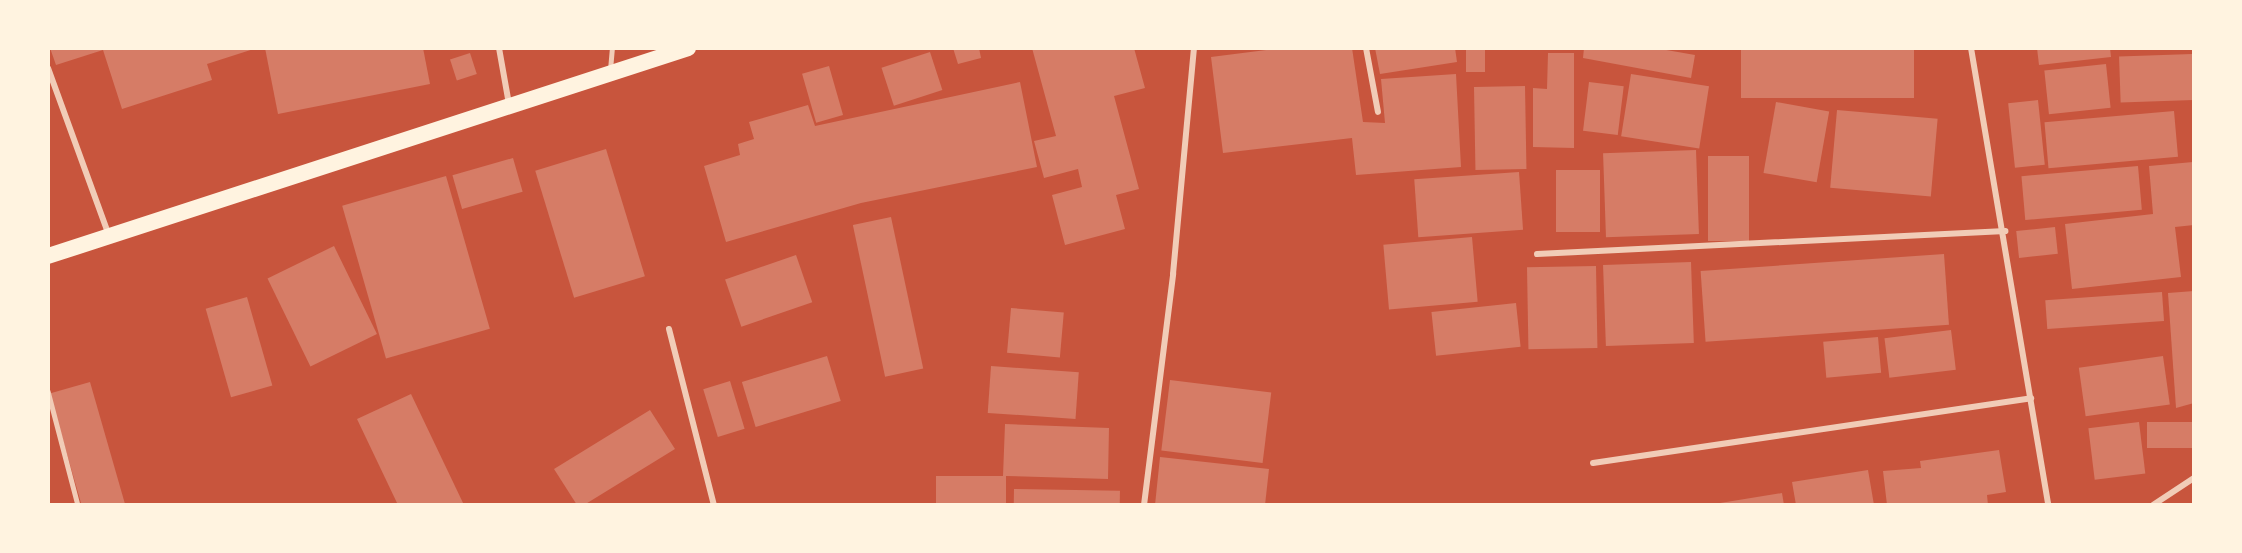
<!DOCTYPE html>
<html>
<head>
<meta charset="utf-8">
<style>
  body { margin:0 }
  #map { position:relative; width:2242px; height:553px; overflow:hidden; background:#c8553d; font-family:Montserrat,sans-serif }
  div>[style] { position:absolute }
  .building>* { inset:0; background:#d67c66; transform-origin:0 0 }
  .service>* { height:4.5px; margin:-2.25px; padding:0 2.25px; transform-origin:2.25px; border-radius:2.25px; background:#f1ccb7 }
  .minor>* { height:6px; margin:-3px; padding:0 3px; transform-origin:3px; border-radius:3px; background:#f1ccb7 }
  .trunk>* { height:16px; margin:-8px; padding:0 8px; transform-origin:8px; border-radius:8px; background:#fff3e0 }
  span { translate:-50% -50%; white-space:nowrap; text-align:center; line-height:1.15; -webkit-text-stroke:6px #fff3e0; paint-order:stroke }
  .frame { position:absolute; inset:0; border:50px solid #fff3e0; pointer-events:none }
</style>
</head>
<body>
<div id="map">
  <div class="building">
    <i style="clip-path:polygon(50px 48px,257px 48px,207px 64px,212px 80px,122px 109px,103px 50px,56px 65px)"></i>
    <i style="clip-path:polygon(265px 48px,423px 48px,430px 84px,278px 114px)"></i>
    <i style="clip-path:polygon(953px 48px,979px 48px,981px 58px,958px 64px)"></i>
    <i style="clip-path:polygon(1032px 48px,1134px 48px,1145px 88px,1114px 96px,1139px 189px,1116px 195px,1125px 229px,1065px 245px,1052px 195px,1082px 187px,1078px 169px,1044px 178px,1034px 141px,1056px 136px)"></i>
    <i style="clip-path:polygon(1281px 48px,1352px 48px,1363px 122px,1385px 123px,1381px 79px,1456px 74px,1461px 167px,1356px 175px,1352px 138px,1223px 153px,1211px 57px)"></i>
    <i style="clip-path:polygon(1375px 48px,1455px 48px,1457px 62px,1380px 74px)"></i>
    <i style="left:1466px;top:48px;width:19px;height:24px"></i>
    <i style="clip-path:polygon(1584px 48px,1655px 48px,1695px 55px,1691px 78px,1583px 58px)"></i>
    <i style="left:1741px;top:48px;width:173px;height:50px"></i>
    <i style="clip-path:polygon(2037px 48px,2110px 48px,2111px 57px,2039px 65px)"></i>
    <i style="left:930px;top:52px;width:40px;height:51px;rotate:72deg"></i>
    <i style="left:470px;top:53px;width:22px;height:21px;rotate:72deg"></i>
    <i style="clip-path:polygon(1548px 53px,1574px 53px,1574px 148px,1533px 147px,1533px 88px,1547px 89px)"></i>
    <i style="left:2192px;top:54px;width:46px;height:73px;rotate:88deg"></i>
    <i style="left:2106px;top:64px;width:44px;height:62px;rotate:84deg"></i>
    <i style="left:829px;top:66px;width:51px;height:28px;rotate:74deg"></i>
    <i style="left:1631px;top:74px;width:79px;height:63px;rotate:9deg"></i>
    <i style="clip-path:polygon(1020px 82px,1037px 167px,861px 203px,726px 242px,704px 166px,740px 155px,738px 144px,754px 139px,749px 122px,808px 105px,815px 126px)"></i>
    <i style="left:1589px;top:82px;width:35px;height:49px;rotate:7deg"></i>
    <i style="left:1525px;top:86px;width:83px;height:51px;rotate:89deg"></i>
    <i style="left:2038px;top:100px;width:65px;height:30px;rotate:84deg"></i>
    <i style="left:1776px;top:102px;width:54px;height:72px;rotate:10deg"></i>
    <i style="left:1837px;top:110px;width:101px;height:78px;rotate:5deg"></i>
    <i style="left:2174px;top:111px;width:46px;height:130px;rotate:85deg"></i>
    <i style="left:606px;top:149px;width:133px;height:74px;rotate:73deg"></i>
    <i style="left:1696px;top:150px;width:84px;height:93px;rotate:88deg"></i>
    <i style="left:1708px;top:156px;width:41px;height:85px"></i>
    <i style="left:513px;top:158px;width:35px;height:63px;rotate:74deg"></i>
    <i style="clip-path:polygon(2193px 162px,2194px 225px,2175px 227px,2181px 277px,2072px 289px,2065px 224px,2153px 214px,2149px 166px)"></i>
    <i style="left:2138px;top:166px;width:44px;height:117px;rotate:85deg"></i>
    <i style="left:1556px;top:170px;width:44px;height:62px"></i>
    <i style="left:1519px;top:172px;width:58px;height:105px;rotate:86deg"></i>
    <i style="left:446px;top:176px;width:159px;height:108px;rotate:74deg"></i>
    <i style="left:891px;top:217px;width:155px;height:39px;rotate:78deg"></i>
    <i style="left:2055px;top:227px;width:27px;height:39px;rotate:84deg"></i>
    <i style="left:1472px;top:237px;width:65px;height:89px;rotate:85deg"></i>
    <i style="left:334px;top:246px;width:98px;height:74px;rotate:64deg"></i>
    <i style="left:1944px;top:254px;width:71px;height:244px;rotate:86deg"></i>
    <i style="left:796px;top:255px;width:50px;height:75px;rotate:71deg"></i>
    <i style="left:1691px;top:262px;width:81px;height:88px;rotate:88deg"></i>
    <i style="left:1596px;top:266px;width:82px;height:69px;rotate:89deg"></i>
    <i style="clip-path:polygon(2194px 291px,2194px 403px,2176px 408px,2168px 293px)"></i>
    <i style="left:2162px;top:292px;width:29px;height:117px;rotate:86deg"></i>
    <i style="left:247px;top:297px;width:92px;height:43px;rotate:74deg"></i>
    <i style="left:1516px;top:303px;width:44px;height:85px;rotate:84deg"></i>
    <i style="left:1011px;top:308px;width:53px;height:45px;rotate:5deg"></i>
    <i style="left:1951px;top:330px;width:40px;height:67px;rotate:83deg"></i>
    <i style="left:1878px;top:337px;width:36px;height:55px;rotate:85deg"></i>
    <i style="left:827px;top:356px;width:47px;height:89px;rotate:73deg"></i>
    <i style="left:2163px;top:356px;width:49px;height:85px;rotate:82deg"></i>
    <i style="left:991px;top:366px;width:88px;height:47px;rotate:4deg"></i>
    <i style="left:1170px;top:380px;width:102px;height:71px;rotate:7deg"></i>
    <i style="left:730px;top:381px;width:50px;height:28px;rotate:73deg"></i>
    <i style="left:90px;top:382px;width:128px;height:42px;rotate:74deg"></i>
    <i style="clip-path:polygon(411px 394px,464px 505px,398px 505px,357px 419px)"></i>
    <i style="clip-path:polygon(650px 410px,675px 449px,584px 505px,577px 505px,554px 469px)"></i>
    <i style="left:2139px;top:422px;width:52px;height:51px;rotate:83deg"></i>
    <i style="left:2194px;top:422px;width:26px;height:47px;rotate:90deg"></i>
    <i style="clip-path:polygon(1005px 424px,1109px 428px,1108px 479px,1006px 476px,1006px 505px,936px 505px,936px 476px,1003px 476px)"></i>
    <i style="clip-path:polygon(1999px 450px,2006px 492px,1987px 495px,1988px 505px,1887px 505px,1883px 471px,1921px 468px,1920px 461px)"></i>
    <i style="clip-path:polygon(1160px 457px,1269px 469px,1265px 505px,1155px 505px)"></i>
    <i style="clip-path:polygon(1868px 470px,1874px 505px,1796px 505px,1792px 482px)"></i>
    <i style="left:1014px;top:489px;width:106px;height:16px;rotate:1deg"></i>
    <i style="clip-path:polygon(1782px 493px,1784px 505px,1714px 505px,1714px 504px)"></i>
  </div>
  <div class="service">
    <i style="left:610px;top:70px;width:22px;rotate:-85deg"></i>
    <i style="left:48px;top:391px;width:118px;rotate:75.3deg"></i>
  </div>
  <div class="minor">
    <i style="left:499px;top:48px;width:57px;rotate:79.9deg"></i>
    <i style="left:1366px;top:48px;width:65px;rotate:79.4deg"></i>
    <i style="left:1971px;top:48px;width:463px;rotate:80.4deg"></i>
    <i style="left:48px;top:68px;width:179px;rotate:70deg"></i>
    <i style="left:1537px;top:254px;width:469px;rotate:-2.8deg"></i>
    <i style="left:669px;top:329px;width:182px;rotate:75.7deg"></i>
    <i style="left:1593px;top:463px;width:443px;rotate:-8.4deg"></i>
    <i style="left:1144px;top:505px;width:233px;rotate:-82.8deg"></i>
    <i style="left:1173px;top:274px;width:227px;rotate:-84.7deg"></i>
    <i style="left:2153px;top:505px;width:49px;rotate:-33.4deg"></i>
  </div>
  <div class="trunk">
    <i style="left:48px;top:256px;width:673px;rotate:-18deg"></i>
  </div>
  <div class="frame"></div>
</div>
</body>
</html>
